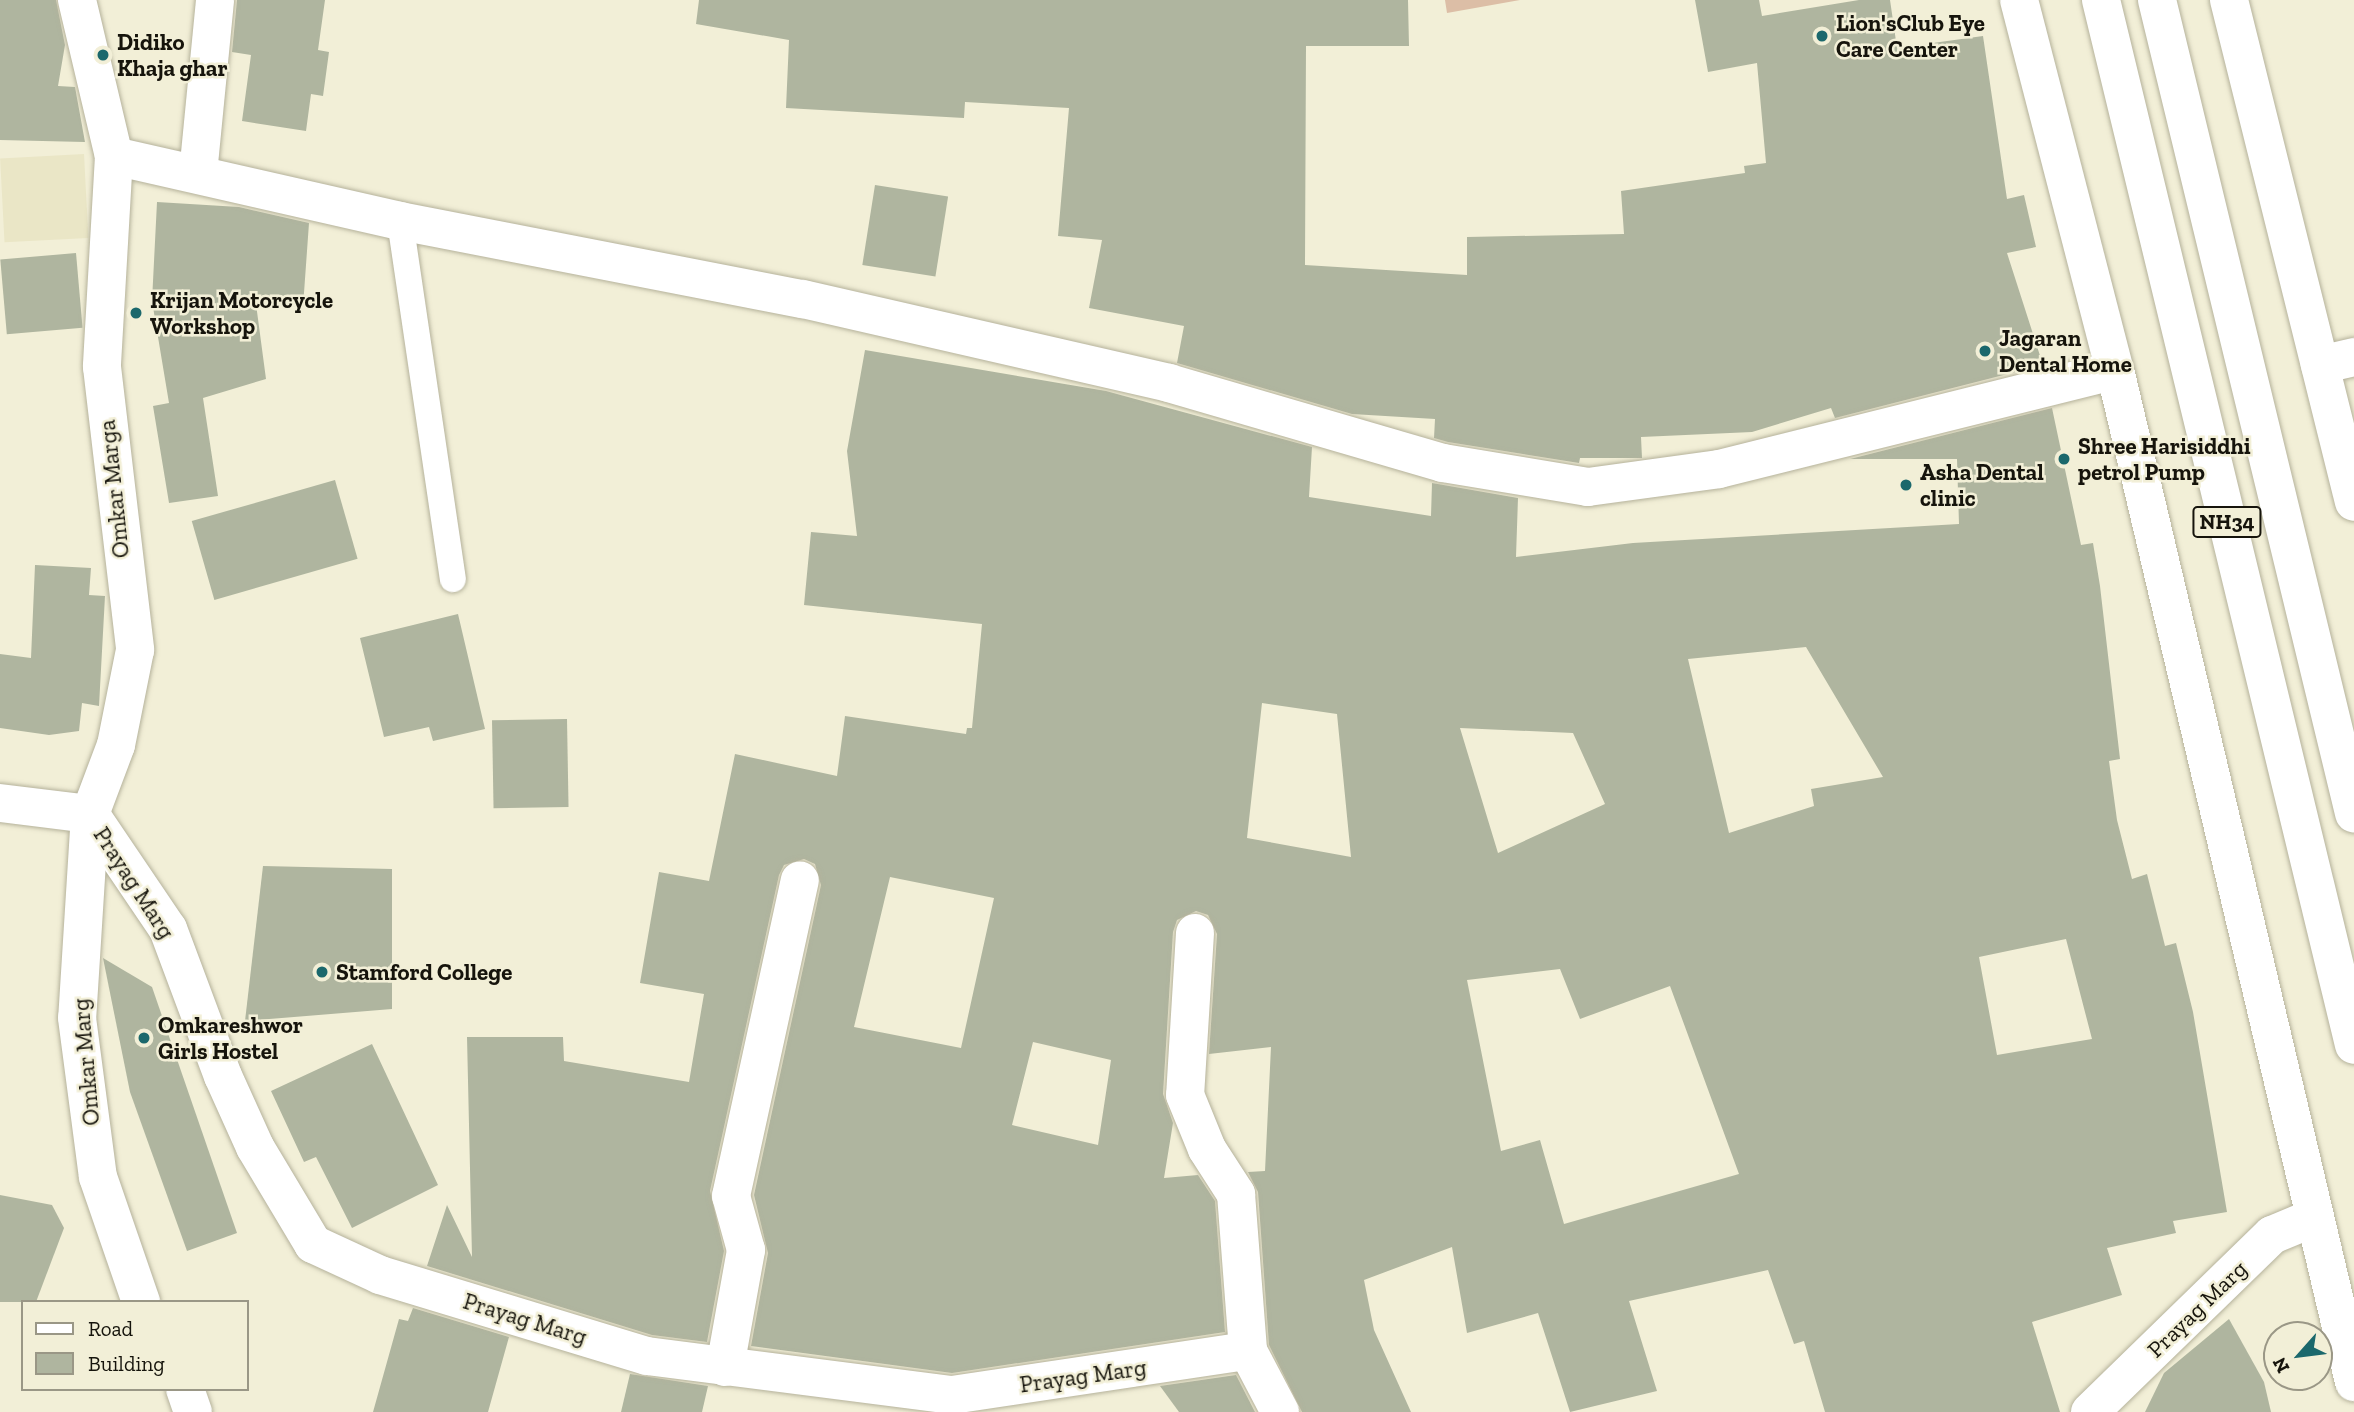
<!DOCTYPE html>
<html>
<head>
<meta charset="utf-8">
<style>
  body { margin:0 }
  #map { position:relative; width:2354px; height:1412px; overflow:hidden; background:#f2efd7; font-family:"Zilla Slab",serif }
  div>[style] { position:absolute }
  .built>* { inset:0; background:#eae6c6; transform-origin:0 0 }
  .green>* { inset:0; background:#dcbea6 }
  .building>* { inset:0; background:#afb59f; transform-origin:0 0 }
  .roads { filter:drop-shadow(0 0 2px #b5b29b) drop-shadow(0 0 2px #b5b29b) }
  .service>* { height:26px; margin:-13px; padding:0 13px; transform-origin:13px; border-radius:13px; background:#fff }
  .minor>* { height:38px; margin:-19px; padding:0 19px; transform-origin:19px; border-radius:19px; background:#fff }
  .tertiary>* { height:38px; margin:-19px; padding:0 19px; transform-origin:19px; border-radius:19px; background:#fff }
  .trunk>* { height:38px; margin:-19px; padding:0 19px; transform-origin:19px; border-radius:19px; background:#fff }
  .dots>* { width:19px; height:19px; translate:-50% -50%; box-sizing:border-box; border:4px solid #f2efd7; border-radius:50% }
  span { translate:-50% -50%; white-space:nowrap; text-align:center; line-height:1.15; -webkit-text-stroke:5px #f2efd7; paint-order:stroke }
  .shield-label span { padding:2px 5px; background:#f2efd7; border:2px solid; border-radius:5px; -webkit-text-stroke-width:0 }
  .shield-label { font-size:21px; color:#16140c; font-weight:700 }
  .poi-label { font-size:23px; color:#16140c; font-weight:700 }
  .left { translate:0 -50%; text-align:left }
  .street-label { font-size:23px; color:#16140c }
  .legend { position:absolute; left:21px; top:1300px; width:228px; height:91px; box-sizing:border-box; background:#f2efd7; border:2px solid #9a9786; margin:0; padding:9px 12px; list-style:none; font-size:21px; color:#16140c }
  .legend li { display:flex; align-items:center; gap:14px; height:35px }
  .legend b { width:35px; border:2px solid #9a9786 }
  .north { position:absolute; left:2263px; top:1321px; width:70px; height:70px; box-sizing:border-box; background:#f2efd7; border:2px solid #9a9786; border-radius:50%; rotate:242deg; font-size:19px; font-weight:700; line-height:28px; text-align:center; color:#16140c }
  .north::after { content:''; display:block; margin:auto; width:24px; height:32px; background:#1b686c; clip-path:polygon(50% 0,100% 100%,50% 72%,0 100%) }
</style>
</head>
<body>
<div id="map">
  <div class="built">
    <i style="left:84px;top:154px;width:84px;height:84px;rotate:87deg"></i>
  </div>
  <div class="green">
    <i style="clip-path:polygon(1445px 0,1520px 0,1447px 13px)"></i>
  </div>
  <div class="building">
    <i style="clip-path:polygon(0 0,56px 0,65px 45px,58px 86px,75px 87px,85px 142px,0 140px)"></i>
    <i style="clip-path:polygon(237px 0,325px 0,318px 50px,329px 52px,323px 96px,311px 94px,306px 131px,242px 121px,251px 55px,232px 52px)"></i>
    <i style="clip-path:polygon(699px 0,1408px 0,1409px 46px,1306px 46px,1305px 265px,1467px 275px,1467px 237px,1624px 234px,1621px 191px,1745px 173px,1744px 166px,1766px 163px,1757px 63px,1708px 72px,1695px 0,1759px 0,1762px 16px,1859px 0,1890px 0,1897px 48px,1983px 36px,2007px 199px,2024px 195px,2036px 247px,2007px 253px,2043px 365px,1835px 418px,1831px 408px,1752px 432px,1641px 437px,1642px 458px,1580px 458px,1579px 463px,1448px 442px,1434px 438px,1435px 419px,1352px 414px,1177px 363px,1184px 326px,1089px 308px,1102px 240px,1058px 236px,1069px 108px,965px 102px,964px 118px,786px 108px,789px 40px,696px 24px)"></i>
    <i style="left:875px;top:185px;width:74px;height:81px;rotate:9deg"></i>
    <i style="clip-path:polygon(157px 202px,239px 207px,309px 223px,303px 307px,256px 304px,266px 379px,203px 398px,218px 496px,169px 503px,153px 406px,169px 403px,152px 301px)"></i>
    <i style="left:76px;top:253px;width:75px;height:76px;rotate:85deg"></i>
    <i style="clip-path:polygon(evenodd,865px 350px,1106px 391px,1312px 447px,1309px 497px,1431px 516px,1432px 483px,1518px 498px,1516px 557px,1633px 543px,1959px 524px,1957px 459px,1850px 459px,2052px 408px,2081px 545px,2093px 543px,2100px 586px,2120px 759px,2109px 761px,2117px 820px,2132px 879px,2147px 874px,2165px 946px,2176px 943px,2193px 1012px,2227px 1212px,2173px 1221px,2176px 1233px,2107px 1248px,2122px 1295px,2032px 1322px,2060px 1412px,1825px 1412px,1804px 1341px,1794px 1344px,1768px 1270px,1629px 1301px,1657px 1391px,1570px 1412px,1538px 1313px,1467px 1333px,1452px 1247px,1364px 1280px,1374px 1330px,1411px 1412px,1302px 1412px,1269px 1345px,1258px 1192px,1248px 1172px,1265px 1171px,1271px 1047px,1209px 1054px,1217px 934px,1208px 915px,1196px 911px,1177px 920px,1173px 932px,1163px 1094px,1173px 1123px,1164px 1178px,1198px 1175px,1215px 1201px,1225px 1332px,952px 1373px,751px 1346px,768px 1253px,754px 1195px,821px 885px,815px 864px,804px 859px,784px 865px,779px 875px,710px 1191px,724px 1251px,707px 1342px,652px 1335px,427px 1266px,447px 1205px,472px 1257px,467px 1037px,563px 1037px,564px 1061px,689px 1082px,704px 994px,640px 983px,659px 872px,709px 881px,735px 754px,837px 776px,845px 716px,966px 734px,967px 728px,972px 728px,982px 624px,804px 605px,811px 532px,857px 536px,847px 451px,865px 350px,1806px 647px,1883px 777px,1811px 789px,1814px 806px,1729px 833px,1688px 659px,1806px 647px,865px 350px,1262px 703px,1337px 714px,1351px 857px,1247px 838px,1262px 703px,865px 350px,1460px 728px,1573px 733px,1605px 804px,1498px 853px,1460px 728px,865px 350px,890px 877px,994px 898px,961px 1048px,854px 1027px,890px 877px,865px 350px,2066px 939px,2092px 1039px,1997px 1055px,1979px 957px,2066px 939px,865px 350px,1560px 969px,1580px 1019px,1670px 986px,1739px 1174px,1564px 1224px,1540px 1140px,1501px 1151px,1467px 980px,1560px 969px,865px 350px,1033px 1042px,1111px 1060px,1098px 1145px,1012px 1125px,1033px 1042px)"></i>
    <i style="left:335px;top:480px;width:82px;height:149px;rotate:74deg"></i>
    <i style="clip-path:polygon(35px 565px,91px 568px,89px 595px,105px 596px,99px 706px,82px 703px,79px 731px,49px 735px,0 728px,0 654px,31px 658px)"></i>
    <i style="clip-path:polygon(458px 614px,485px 729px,433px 741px,429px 727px,384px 737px,360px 638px)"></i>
    <i style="left:567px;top:719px;width:88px;height:75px;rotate:89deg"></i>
    <i style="clip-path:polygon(263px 866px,392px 869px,392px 1009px,245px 1021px)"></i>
    <i style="clip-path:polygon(103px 958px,152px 987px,237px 1233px,187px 1251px,130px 1092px)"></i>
    <i style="clip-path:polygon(372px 1044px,438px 1185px,352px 1228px,316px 1157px,304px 1162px,271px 1091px)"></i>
    <i style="clip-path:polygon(0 1195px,52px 1205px,64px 1228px,36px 1302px,0 1302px)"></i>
    <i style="clip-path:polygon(413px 1308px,509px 1337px,488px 1412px,373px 1412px,399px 1319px,408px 1321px)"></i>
    <i style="clip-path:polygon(2229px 1319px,2264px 1382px,2271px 1412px,2145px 1412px,2164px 1373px)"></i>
    <i style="clip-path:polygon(630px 1374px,708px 1386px,702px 1412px,621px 1412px)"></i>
    <i style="clip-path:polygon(1236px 1375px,1255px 1412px,1179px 1412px,1160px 1386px)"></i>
  </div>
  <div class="roads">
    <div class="service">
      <i style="left:400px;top:221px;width:362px;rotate:81.6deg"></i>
    </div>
    <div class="minor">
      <i style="left:77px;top:0;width:160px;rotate:76.7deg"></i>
      <i style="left:114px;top:156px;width:211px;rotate:93.3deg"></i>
      <i style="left:102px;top:367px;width:285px;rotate:83.3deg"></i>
      <i style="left:135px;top:650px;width:97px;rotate:101.3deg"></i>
      <i style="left:116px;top:745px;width:74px;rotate:110.6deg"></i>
      <i style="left:90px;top:814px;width:204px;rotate:93.6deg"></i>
      <i style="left:77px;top:1018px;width:160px;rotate:82.5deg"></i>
      <i style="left:98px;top:1177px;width:132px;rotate:71deg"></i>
      <i style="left:114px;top:156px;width:293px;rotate:12.8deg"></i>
      <i style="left:400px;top:221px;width:410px;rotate:11deg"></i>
      <i style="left:803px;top:299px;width:376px;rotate:12.9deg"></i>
      <i style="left:1169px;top:383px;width:285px;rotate:16.3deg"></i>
      <i style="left:1443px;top:463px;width:147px;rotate:9.4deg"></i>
      <i style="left:1588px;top:487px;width:132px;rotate:-7.8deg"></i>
      <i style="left:1719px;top:469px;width:408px;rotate:-14deg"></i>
      <i style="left:198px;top:174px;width:175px;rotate:-84.4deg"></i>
      <i style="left:2320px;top:365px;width:35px;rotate:-13deg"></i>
      <i style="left:0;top:803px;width:91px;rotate:7deg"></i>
      <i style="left:90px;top:814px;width:139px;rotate:55.9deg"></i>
      <i style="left:168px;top:929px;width:157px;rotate:69.5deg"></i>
      <i style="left:223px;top:1076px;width:78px;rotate:65.7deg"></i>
      <i style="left:255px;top:1147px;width:113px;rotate:59.1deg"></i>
      <i style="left:313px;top:1244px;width:74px;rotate:24.8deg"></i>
      <i style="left:380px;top:1275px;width:279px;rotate:16.9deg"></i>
      <i style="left:647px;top:1356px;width:307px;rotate:7.3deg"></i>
      <i style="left:952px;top:1395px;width:299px;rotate:-8.5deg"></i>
      <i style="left:1195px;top:933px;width:162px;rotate:93.5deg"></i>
      <i style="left:1185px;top:1095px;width:58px;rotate:67.8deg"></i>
      <i style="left:1207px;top:1149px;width:54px;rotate:57.2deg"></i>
      <i style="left:1236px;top:1194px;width:157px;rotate:85.6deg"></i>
      <i style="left:1248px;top:1351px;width:69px;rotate:62.3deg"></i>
      <i style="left:725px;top:1367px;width:119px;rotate:-79.8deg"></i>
      <i style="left:746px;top:1250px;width:56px;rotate:-105.5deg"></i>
      <i style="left:731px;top:1196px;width:323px;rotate:-77.7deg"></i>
      <i style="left:185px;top:1389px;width:24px;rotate:71deg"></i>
      <i style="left:2090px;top:1412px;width:254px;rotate:-44.2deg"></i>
      <i style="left:2272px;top:1235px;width:44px;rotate:-22.5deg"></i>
    </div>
    <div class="tertiary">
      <i style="left:2019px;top:0;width:382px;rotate:75.5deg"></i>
      <i style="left:2115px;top:370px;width:1040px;rotate:76.71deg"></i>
      <i style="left:2229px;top:0;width:517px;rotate:76.02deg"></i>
    </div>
    <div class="trunk">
      <i style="left:2101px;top:0;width:1075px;rotate:76.39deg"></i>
      <i style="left:2157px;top:0;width:837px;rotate:76.38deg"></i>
    </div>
  </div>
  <div class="dots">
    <i style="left:1822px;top:36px;background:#1b686c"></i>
    <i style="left:103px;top:55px;background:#1b686c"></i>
    <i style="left:136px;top:313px;background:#1b686c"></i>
    <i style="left:1985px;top:351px;background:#1b686c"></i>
    <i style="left:2064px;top:459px;background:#1b686c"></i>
    <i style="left:1906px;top:485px;background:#1b686c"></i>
    <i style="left:322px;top:972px;background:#1b686c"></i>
    <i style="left:144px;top:1038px;background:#1b686c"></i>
  </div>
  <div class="shield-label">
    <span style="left:2227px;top:522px">NH34</span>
  </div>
  <div class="poi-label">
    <span class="left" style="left:1836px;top:36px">Lion'sClub Eye<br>Care Center</span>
    <span class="left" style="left:117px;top:55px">Didiko<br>Khaja ghar</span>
    <span class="left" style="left:150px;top:313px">Krijan Motorcycle<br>Workshop</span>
    <span class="left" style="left:1999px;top:351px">Jagaran<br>Dental Home</span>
    <span class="left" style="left:2078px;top:459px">Shree Harisiddhi<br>petrol Pump</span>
    <span class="left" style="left:1920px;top:485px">Asha Dental<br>clinic</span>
    <span class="left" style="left:336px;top:972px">Stamford College</span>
    <span class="left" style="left:158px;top:1038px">Omkareshwor<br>Girls Hostel</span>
  </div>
  <div class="street-label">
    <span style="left:114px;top:489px;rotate:-96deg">Omkar Marga</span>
    <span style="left:134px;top:883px;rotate:57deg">Prayag Marg</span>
    <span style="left:86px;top:1062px;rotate:-95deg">Omkar Marg</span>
    <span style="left:2197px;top:1309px;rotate:-44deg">Prayag Marg</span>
    <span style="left:525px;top:1319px;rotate:17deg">Prayag Marg</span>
    <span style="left:1083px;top:1376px;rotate:-8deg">Prayag Marg</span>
  </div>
  <ul class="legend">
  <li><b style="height:9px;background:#fff"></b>Road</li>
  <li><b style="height:19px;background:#afb59f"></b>Building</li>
  </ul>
  <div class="north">N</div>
</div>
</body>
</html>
